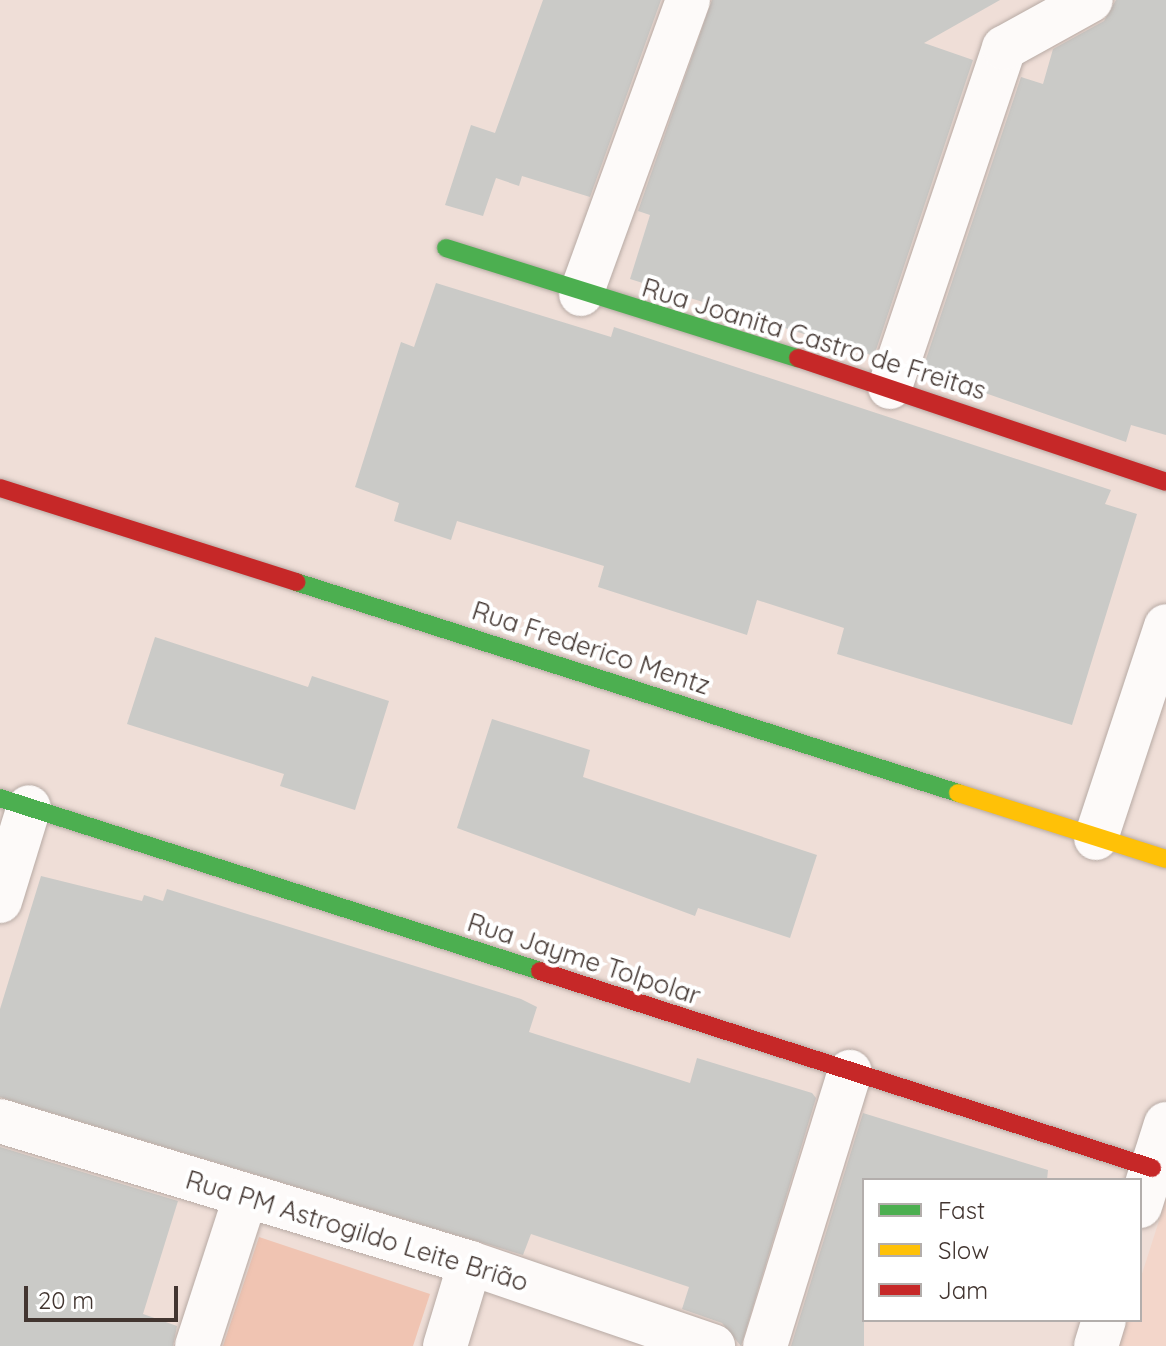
<!DOCTYPE html>
<html>
<head>
<meta charset="utf-8">
<style>
  body { margin:0 }
  #map { position:relative; width:1166px; height:1346px; overflow:hidden; background:#efded7; font-family:Quicksand,sans-serif }
  div>[style] { position:absolute }
  .built>* { inset:0; background:#f3d6ca }
  .green>* { inset:0; background:#f0c4b2 }
  .building>* { inset:0; background:#cacac7 }
  .roads { filter:drop-shadow(0 0 2px #b7aaa4) drop-shadow(0 0 2px #b7aaa4) }
  .street>* { height:44px; margin:-22px; padding:0 22px; transform-origin:22px; border-radius:22px; background:#fdfaf9 }
  .fast>* { height:18px; margin:-9px; padding:0 9px; transform-origin:9px; border-radius:9px; background:#4caf50 }
  .slow>* { height:18px; margin:-9px; padding:0 9px; transform-origin:9px; border-radius:9px; background:#ffc107 }
  .jam>* { height:18px; margin:-9px; padding:0 9px; transform-origin:9px; border-radius:9px; background:#c62828 }
  span { translate:-50% -50%; white-space:nowrap; text-align:center; line-height:1.15; -webkit-text-stroke:8px #fff; paint-order:stroke }
  .street-label { font-size:26px; color:#423530 }
  .legend { position:absolute; left:862px; top:1178px; width:280px; height:144px; box-sizing:border-box; background:#fff; border:2px solid #b3aeac; margin:0; padding:10px 14px; list-style:none; font-size:24px; color:#423530 }
  .legend li { display:flex; align-items:center; gap:16px; height:40px }
  .legend b { width:40px; border:2px solid #b3aeac }
  .scale { position:absolute; left:24px; top:1286px; width:154px; height:36px; box-sizing:border-box; border:4px solid #423530; border-top:0; padding-left:10px; font-size:24px; line-height:28px; white-space:nowrap; color:#423530; -webkit-text-stroke:6px #fff; paint-order:stroke }
</style>
</head>
<body>
<div id="map">
  <div class="built">
    <i style="clip-path:polygon(1166px 1199px,1166px 1346px,1119px 1346px,1127px 1320px,1140px 1320px,1140px 1280px)"></i>
  </div>
  <div class="green">
    <i style="clip-path:polygon(259px 1237px,430px 1294px,413px 1346px,223px 1346px)"></i>
  </div>
  <div class="building">
    <i style="clip-path:polygon(543px 0,661px 0,590px 197px,522px 176px,519px 186px,496px 178px,483px 216px,445px 205px,471px 125px,495px 133px)"></i>
    <i style="clip-path:polygon(712px 0,1000px 0,924px 43px,973px 60px,874px 356px,630px 279px,650px 215px,638px 211px)"></i>
    <i style="clip-path:polygon(1116px 0,1166px 0,1166px 435px,1131px 425px,1126px 442px,922px 371px,1021px 77px,1043px 84px,1053px 49px,1104px 21px)"></i>
    <i style="clip-path:polygon(436px 283px,611px 337px,614px 327px,1111px 490px,1105px 504px,1137px 514px,1072px 725px,837px 654px,844px 628px,757px 600px,747px 635px,598px 587px,604px 566px,457px 521px,451px 540px,394px 521px,399px 503px,355px 487px,401px 342px,414px 347px)"></i>
    <i style="clip-path:polygon(155px 637px,308px 687px,312px 676px,389px 701px,355px 810px,280px 786px,284px 774px,127px 724px)"></i>
    <i style="clip-path:polygon(492px 719px,590px 750px,583px 777px,817px 855px,790px 938px,698px 908px,695px 916px,457px 828px)"></i>
    <i style="clip-path:polygon(41px 876px,142px 901px,144px 895px,163px 901px,167px 889px,521px 999px,537px 1007px,529px 1032px,690px 1083px,697px 1058px,812px 1093px,816px 1098px,741px 1346px,722px 1323px,682px 1309px,689px 1287px,531px 1234px,523px 1255px,0 1097px,0 1009px)"></i>
    <i style="clip-path:polygon(863px 1113px,1048px 1170px,1047px 1180px,864px 1180px,864px 1346px,791px 1346px)"></i>
    <i style="clip-path:polygon(0 1147px,178px 1201px,143px 1314px,177px 1326px,173px 1346px,0 1346px)"></i>
  </div>
  <div class="roads">
    <div class="street">
      <i style="left:581px;top:294px;width:313px;rotate:-70deg"></i>
      <i style="left:890px;top:387px;width:358px;rotate:-71.4deg"></i>
      <i style="left:1004px;top:48px;width:99px;rotate:-28.9deg"></i>
      <i style="left:1096px;top:838px;width:223px;rotate:-71.7deg"></i>
      <i style="left:0;top:901px;width:98px;rotate:-72.9deg"></i>
      <i style="left:0;top:1121px;width:491px;rotate:16.8deg"></i>
      <i style="left:470px;top:1263px;width:257px;rotate:18.9deg"></i>
      <i style="left:1140px;top:1206px;width:86px;rotate:-72.4deg"></i>
      <i style="left:197px;top:1346px;width:156px;rotate:-72deg"></i>
      <i style="left:445px;top:1346px;width:87px;rotate:-73.2deg"></i>
      <i style="left:765px;top:1346px;width:287px;rotate:-72.8deg"></i>
      <i style="left:1096px;top:1346px;width:27px;rotate:-73deg"></i>
    </div>
    <div class="fast">
      <i style="left:446px;top:248px;width:369px;rotate:17.4deg"></i>
      <i style="left:296px;top:582px;width:695px;rotate:17.68deg"></i>
      <i style="left:0;top:798px;width:567px;rotate:17.76deg"></i>
    </div>
    <div class="slow">
      <i style="left:958px;top:793px;width:218px;rotate:17.6deg"></i>
    </div>
    <div class="jam">
      <i style="left:798px;top:358px;width:388px;rotate:18.6deg"></i>
      <i style="left:0;top:488px;width:311px;rotate:17.6deg"></i>
      <i style="left:540px;top:971px;width:643px;rotate:17.84deg"></i>
    </div>
  </div>
  <div class="street-label">
    <span style="left:814px;top:339px;rotate:17deg">Rua Joanita Castro de Freitas</span>
    <span style="left:591px;top:648px;rotate:18deg">Rua Frederico Mentz</span>
    <span style="left:584px;top:959px;rotate:18deg">Rua Jayme Tolpolar</span>
    <span style="left:357px;top:1231px;rotate:17deg">Rua PM Astrogildo Leite Brião</span>
  </div>
  <ul class="legend">
  <li><b style="height:10px;background:#4caf50"></b>Fast</li>
  <li><b style="height:10px;background:#ffc107"></b>Slow</li>
  <li><b style="height:10px;background:#c62828"></b>Jam</li>
  </ul>
  <div class="scale">20 m</div>
</div>
</body>
</html>
